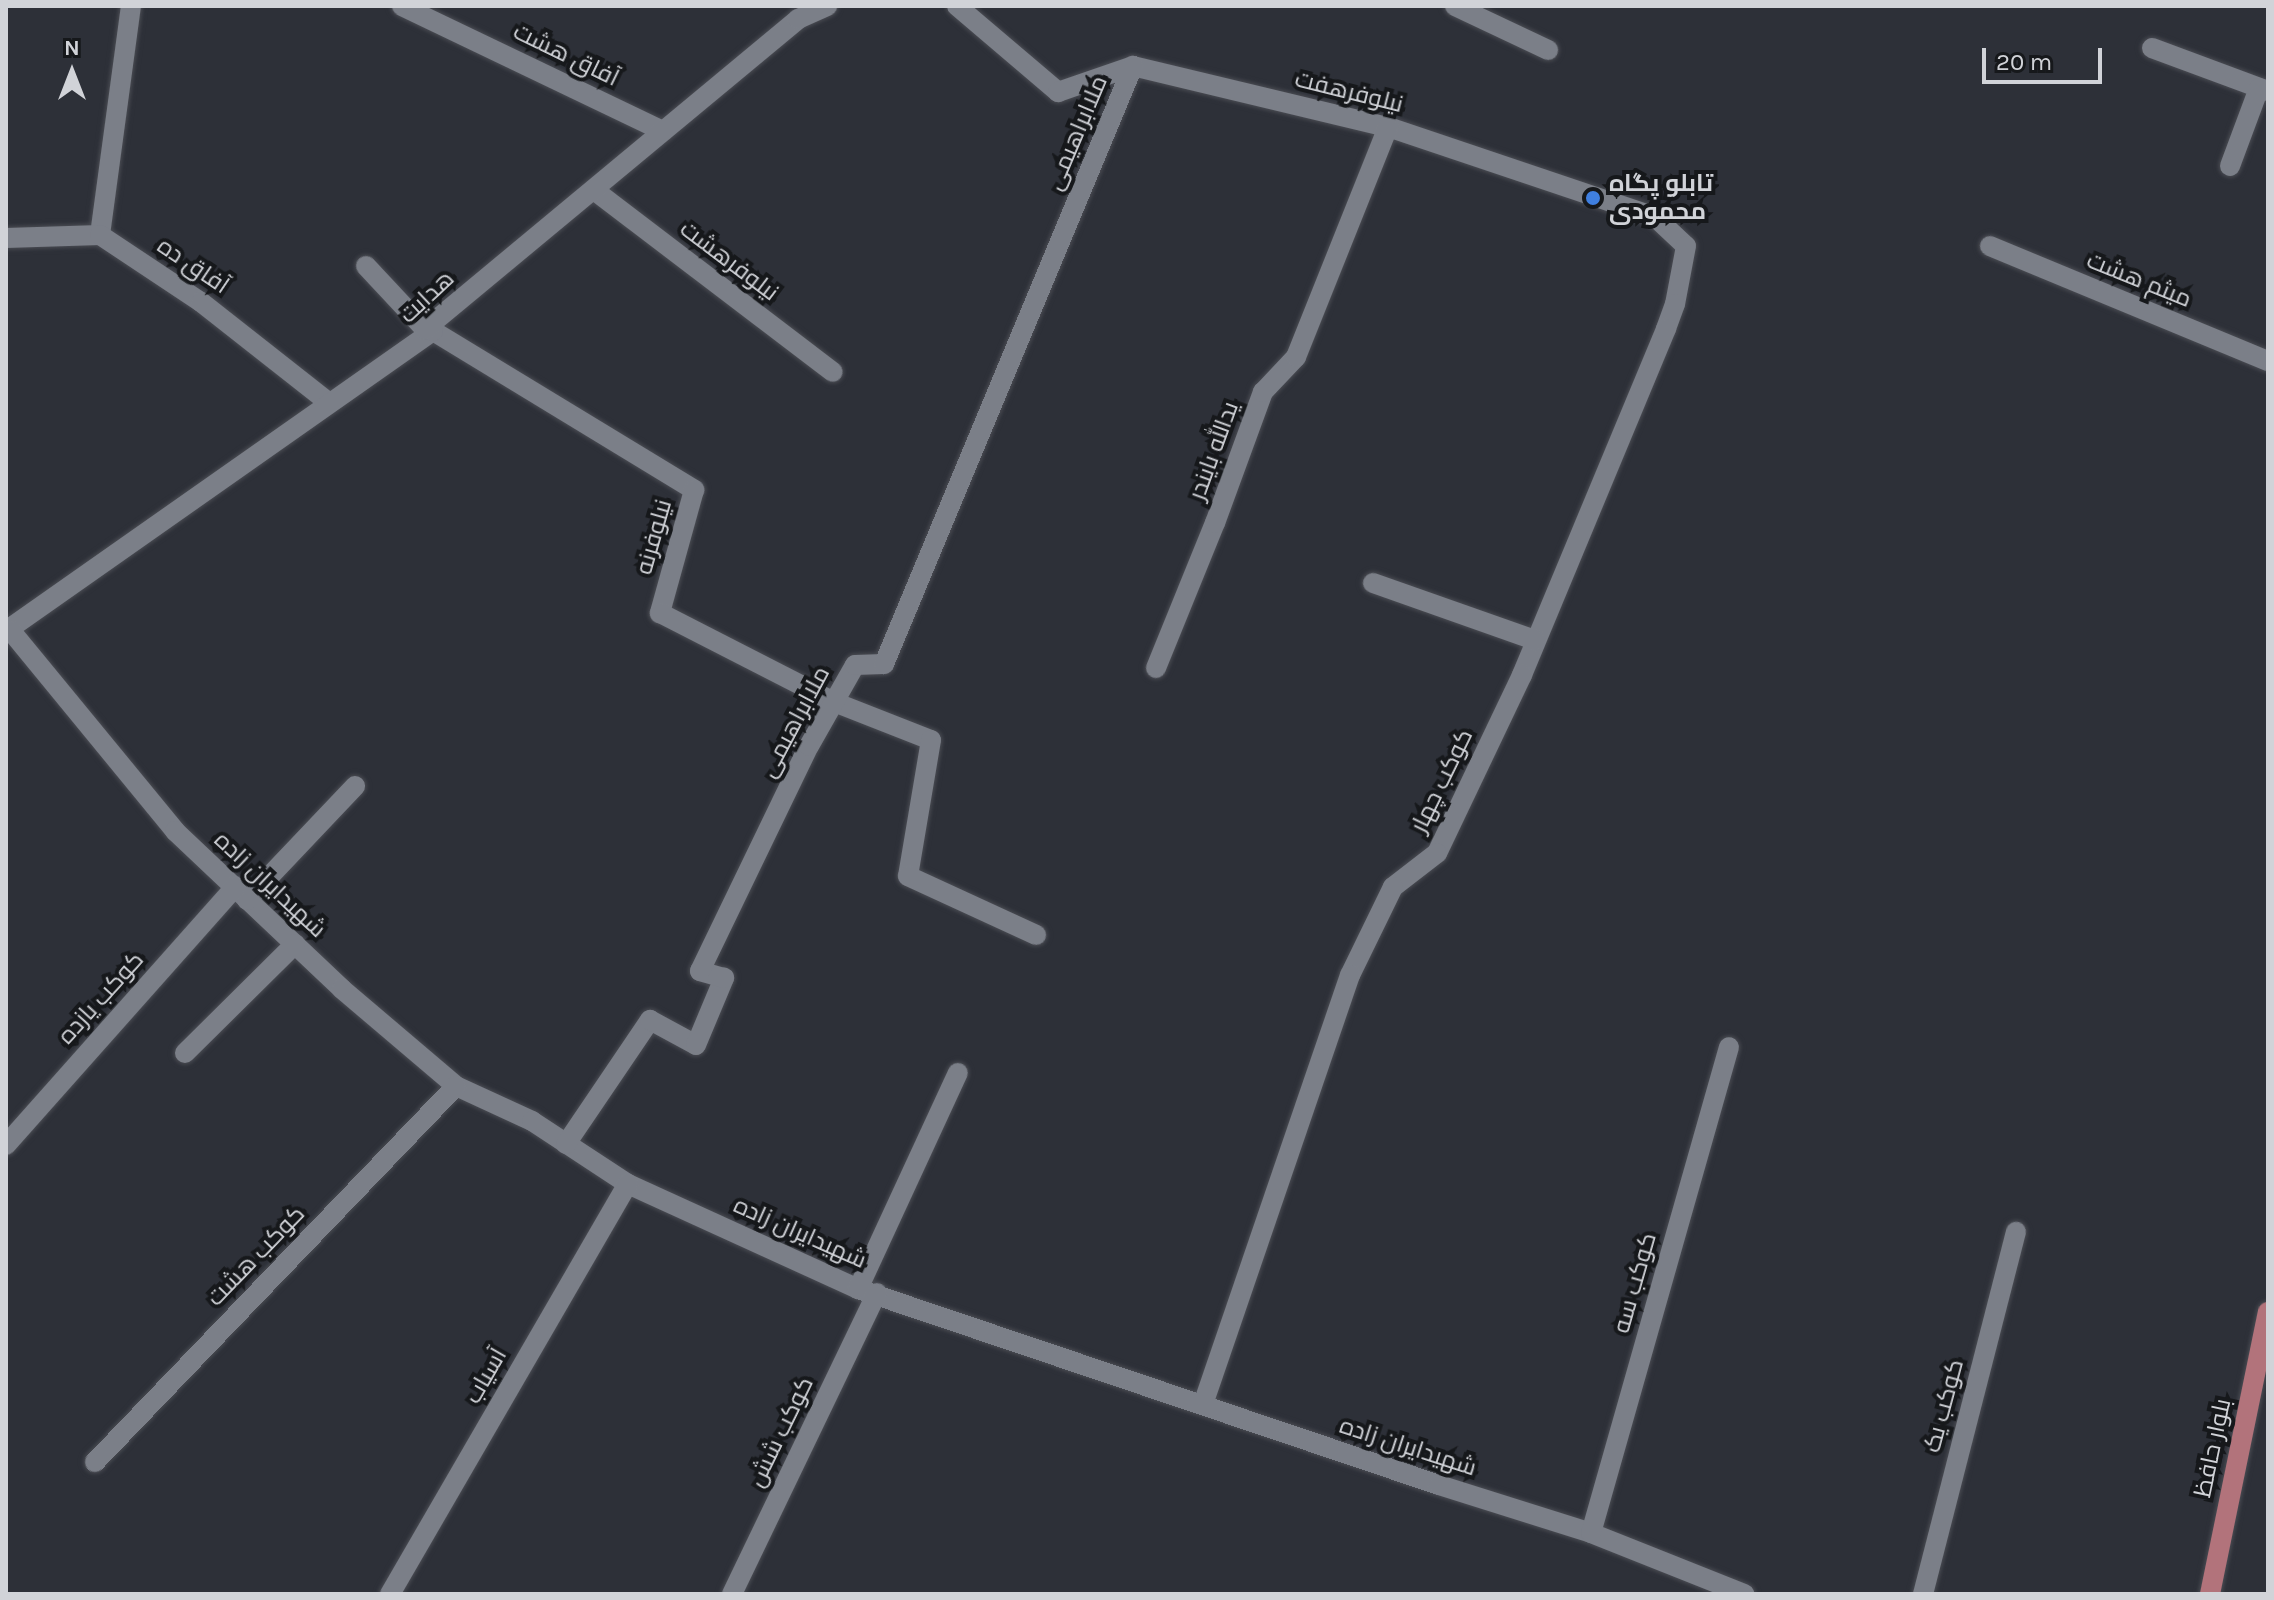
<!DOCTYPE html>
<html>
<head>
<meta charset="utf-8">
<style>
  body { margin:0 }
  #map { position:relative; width:2274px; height:1600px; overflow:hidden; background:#2d3038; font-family:Karla,Cairo,sans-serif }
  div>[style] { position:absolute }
  .roads { filter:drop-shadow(0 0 2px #4a4c53) drop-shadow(0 0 2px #4a4c53) }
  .minor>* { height:20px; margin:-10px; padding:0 10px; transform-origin:10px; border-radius:10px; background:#7b7f88 }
  .major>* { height:20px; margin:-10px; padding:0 10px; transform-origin:10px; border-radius:10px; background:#b2737b }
  .dots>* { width:22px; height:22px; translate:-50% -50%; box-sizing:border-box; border:4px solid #16181b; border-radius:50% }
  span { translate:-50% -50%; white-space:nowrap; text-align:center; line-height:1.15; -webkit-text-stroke:8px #16181b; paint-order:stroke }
  .street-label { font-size:24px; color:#d1d3d8 }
  .poi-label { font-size:24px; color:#d1d3d8; font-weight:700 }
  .left { translate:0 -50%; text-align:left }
  .frame { position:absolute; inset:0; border:8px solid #d1d3d8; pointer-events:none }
  .north { position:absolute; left:32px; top:32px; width:80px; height:80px; -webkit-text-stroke:6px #16181b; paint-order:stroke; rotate:0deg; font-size:22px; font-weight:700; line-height:32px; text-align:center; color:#d1d3d8 }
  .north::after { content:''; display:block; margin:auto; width:28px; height:36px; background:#d1d3d8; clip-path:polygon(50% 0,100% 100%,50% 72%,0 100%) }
  .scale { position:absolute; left:1982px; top:48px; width:120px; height:36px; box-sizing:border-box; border:4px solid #d1d3d8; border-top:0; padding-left:10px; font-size:24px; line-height:28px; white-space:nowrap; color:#d1d3d8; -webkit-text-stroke:6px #16181b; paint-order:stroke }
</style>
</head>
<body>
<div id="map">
  <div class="roads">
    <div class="minor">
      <i style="left:402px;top:6px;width:289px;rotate:25.6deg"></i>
      <i style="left:957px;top:6px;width:133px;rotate:40.4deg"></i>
      <i style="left:1058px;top:92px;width:79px;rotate:-19.1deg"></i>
      <i style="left:1133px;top:66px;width:262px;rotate:13.5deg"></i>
      <i style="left:1388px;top:127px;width:282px;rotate:18.6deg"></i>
      <i style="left:1655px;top:217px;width:42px;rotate:43.1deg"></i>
      <i style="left:1686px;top:246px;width:59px;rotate:100.7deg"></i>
      <i style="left:1675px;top:304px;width:27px;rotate:110deg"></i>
      <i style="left:1666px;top:329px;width:375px;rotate:112.6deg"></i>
      <i style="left:1522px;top:675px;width:197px;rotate:115.5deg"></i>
      <i style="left:1437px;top:853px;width:56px;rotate:142.3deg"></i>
      <i style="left:1393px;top:887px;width:98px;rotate:116deg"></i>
      <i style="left:1350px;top:975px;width:454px;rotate:108.9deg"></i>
      <i style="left:1455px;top:6px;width:103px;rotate:25.3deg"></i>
      <i style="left:2152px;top:48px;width:124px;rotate:20.3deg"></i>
      <i style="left:2230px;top:166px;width:83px;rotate:-69.6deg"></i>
      <i style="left:594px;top:190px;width:300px;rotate:37.3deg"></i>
      <i style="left:100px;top:235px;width:231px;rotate:-82.3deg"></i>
      <i style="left:6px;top:238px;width:94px;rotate:-1.8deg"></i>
      <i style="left:100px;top:235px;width:121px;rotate:33.6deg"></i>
      <i style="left:201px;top:302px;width:162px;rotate:38.2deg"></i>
      <i style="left:1990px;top:246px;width:301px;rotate:22.5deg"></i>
      <i style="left:366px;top:266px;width:86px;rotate:46.9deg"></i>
      <i style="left:433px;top:331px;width:306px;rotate:31.3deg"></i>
      <i style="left:694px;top:490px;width:128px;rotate:105.5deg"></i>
      <i style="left:660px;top:613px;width:195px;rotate:27.1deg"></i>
      <i style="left:834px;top:702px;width:104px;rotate:21.4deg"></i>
      <i style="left:931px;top:740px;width:138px;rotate:99.6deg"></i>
      <i style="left:908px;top:876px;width:141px;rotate:24.7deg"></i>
      <i style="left:1373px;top:583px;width:172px;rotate:19.4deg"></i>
      <i style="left:6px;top:631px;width:522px;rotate:-35.09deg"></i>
      <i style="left:433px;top:331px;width:8px;rotate:-166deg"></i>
      <i style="left:425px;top:329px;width:485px;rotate:-39.7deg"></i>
      <i style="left:798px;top:19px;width:32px;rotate:-24deg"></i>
      <i style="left:11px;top:631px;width:259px;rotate:50.6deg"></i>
      <i style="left:175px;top:831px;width:230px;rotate:43.4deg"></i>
      <i style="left:342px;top:989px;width:150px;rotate:40.4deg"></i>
      <i style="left:456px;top:1086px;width:84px;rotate:24.7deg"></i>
      <i style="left:532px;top:1121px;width:115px;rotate:33.3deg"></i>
      <i style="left:628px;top:1184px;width:253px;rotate:24.5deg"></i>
      <i style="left:858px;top:1289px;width:613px;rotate:18.64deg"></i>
      <i style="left:1439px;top:1485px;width:159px;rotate:17.5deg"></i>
      <i style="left:1591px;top:1533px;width:165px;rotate:21.7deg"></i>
      <i style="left:1156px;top:668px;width:157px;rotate:-67.9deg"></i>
      <i style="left:1215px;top:523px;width:140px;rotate:-69.9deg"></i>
      <i style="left:1263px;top:392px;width:48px;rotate:-46.7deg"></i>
      <i style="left:1296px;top:357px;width:248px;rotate:-68.2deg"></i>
      <i style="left:247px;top:900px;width:157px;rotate:-46.5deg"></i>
      <i style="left:185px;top:1053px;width:155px;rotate:-44.7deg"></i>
      <i style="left:566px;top:1144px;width:150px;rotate:-55.9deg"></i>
      <i style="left:650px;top:1020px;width:52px;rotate:28.5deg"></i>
      <i style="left:696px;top:1045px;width:73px;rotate:-67.3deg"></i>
      <i style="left:724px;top:978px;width:25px;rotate:-164deg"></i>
      <i style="left:700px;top:971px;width:250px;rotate:-64.2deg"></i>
      <i style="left:809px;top:746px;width:93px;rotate:-60.4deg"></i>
      <i style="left:855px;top:665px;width:29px;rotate:-2deg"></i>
      <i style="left:884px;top:664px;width:648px;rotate:-67.39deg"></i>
      <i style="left:6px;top:1145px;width:346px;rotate:-48.4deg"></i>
      <i style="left:858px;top:1289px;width:238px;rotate:-65.2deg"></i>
      <i style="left:95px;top:1462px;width:521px;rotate:-46.17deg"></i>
      <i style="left:1591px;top:1533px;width:505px;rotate:-74.15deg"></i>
      <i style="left:390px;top:1594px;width:474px;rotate:-59.9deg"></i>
      <i style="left:732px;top:1594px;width:334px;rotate:-64.3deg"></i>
      <i style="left:1923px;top:1594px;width:374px;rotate:-75.6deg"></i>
    </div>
    <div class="major">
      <i style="left:2210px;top:1594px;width:288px;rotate:-78.4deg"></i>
    </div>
  </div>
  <div class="dots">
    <i style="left:1593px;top:198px;background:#3f7fe0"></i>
  </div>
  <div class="street-label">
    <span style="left:566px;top:55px;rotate:26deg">آفاق هشت</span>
    <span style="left:1349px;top:92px;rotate:14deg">نیلوفرهفت</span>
    <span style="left:1077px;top:133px;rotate:-67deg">ملاابراهیمی</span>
    <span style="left:729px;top:261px;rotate:37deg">نیلوفرهشت</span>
    <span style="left:193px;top:266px;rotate:34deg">آفاق ده</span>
    <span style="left:2139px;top:280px;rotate:22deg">میثم هشت</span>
    <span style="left:427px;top:297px;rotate:-43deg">هدایت</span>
    <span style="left:1214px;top:451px;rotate:-70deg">یدالله بایندر</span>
    <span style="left:654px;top:537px;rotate:-74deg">نیلوفرنه</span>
    <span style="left:795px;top:722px;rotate:-62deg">ملاابراهیمی</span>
    <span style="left:1442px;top:781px;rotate:-64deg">کوکب چهار</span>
    <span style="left:270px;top:885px;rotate:43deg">شهیدایران زاده</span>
    <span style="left:101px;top:998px;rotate:-48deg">کوکب یازده</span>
    <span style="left:800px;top:1233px;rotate:24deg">شهیدایران زاده</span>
    <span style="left:256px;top:1256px;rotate:-46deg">کوکب هشت</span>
    <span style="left:1635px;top:1283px;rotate:-74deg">کوکب سه</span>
    <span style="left:486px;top:1376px;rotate:-60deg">آسیاب</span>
    <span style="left:1944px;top:1406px;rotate:-75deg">کوکب یک</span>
    <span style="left:781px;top:1432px;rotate:-64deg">کوکب شش</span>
    <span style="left:1408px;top:1447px;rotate:18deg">شهیدایران زاده</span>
    <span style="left:2213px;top:1448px;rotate:-78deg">بلوار حافظ</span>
  </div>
  <div class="poi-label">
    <span class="left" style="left:1609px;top:198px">تابلو پگاه<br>محمودی</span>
  </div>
  <div class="frame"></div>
  <div class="north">N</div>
  <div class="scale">20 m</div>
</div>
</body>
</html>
